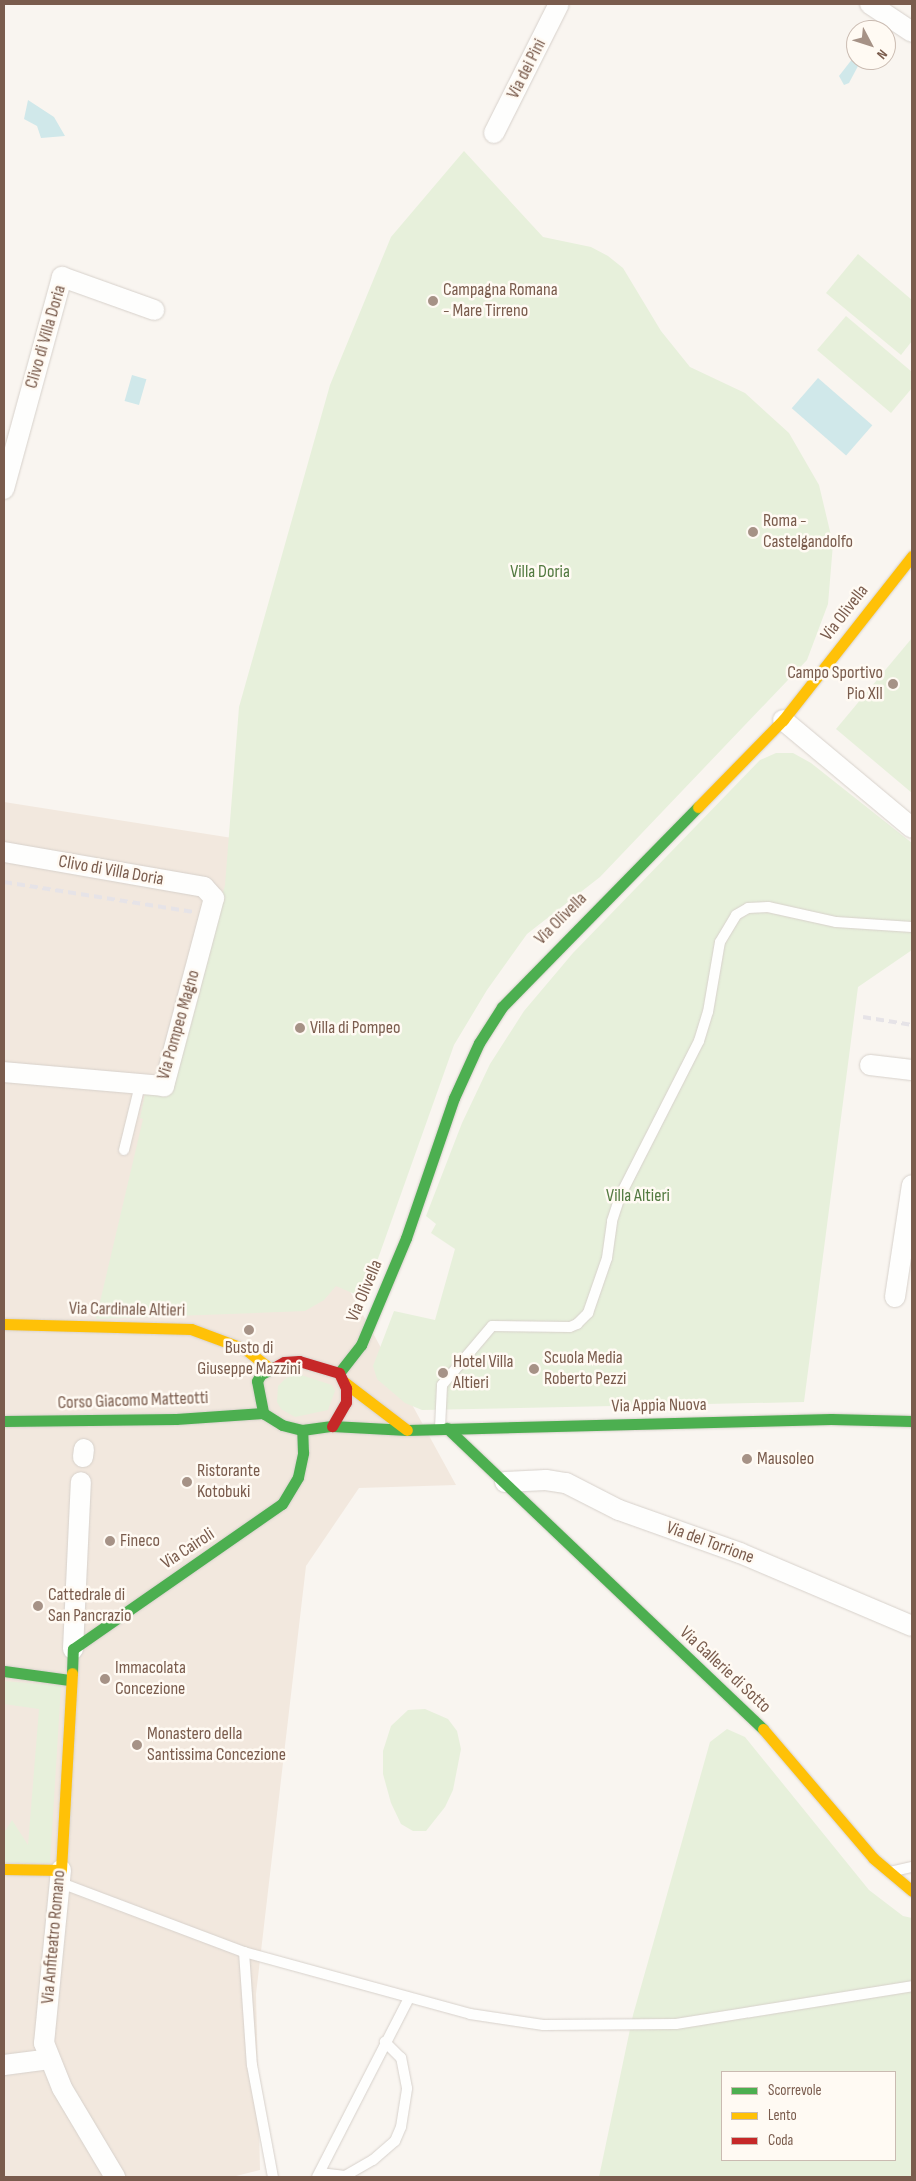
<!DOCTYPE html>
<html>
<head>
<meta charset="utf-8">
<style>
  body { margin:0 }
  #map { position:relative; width:916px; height:2181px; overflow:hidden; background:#f9f5f0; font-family:"Sofia Sans Condensed",sans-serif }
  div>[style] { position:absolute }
  .residential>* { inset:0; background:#f2e8de }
  .green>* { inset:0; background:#e7f0db }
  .water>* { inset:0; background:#d0e8ea; transform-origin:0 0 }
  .roads { filter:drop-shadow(0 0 1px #d7d1cb) drop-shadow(0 0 1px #d7d1cb) }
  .lane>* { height:10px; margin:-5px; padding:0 5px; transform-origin:5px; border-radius:5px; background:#fefefd }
  .street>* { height:20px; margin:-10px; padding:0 10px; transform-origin:10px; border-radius:10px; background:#fefefd }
  .fast>* { height:11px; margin:-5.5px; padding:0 5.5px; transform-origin:5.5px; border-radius:5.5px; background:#4caf50 }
  .slow>* { height:11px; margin:-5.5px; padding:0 5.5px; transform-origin:5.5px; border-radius:5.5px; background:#ffc107 }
  .jam>* { height:11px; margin:-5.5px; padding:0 5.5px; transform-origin:5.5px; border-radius:5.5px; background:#c62828 }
  .rail>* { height:4px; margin-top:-2px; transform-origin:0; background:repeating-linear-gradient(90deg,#e6e3e7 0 8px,transparent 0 13px) }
  .dots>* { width:14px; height:14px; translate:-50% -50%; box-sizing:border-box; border:2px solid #fffaf3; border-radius:50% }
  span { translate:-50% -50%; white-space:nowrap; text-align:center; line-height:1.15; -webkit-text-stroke:5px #fffaf3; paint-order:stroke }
  .street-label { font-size:18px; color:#7a5c4d }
  .poi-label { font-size:18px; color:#7a5c4d }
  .left { translate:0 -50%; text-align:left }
  .right { translate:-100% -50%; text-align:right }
  .park-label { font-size:18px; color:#537a41 }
  .frame { position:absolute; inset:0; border:5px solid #7a5c4d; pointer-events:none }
  .legend { position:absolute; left:721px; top:2071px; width:175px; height:90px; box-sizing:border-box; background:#fffaf3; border:1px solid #cabbb1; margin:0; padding:6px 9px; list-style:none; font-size:15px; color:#7a5c4d }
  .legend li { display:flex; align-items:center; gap:10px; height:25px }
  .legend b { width:25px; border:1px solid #cabbb1 }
  .north { position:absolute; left:846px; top:20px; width:50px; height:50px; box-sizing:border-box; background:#fffaf3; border:1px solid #cabbb1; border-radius:50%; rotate:130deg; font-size:14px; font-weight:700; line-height:20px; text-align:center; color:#7a5c4d }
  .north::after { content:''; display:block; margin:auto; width:18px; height:22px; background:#a69286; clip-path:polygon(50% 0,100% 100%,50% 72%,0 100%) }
</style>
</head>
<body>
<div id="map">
  <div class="residential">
    <i style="clip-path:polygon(4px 802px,245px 840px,304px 1207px,456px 1485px,359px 1488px,306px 1566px,256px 1994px,260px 2170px,232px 2177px,4px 2177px)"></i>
  </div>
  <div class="green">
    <i style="clip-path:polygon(464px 151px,543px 237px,591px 247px,608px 256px,623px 268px,661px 331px,690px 367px,745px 393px,789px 433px,819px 485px,833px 544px,828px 604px,807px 660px,600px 877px,527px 934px,487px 990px,454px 1045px,364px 1298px,336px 1286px,324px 1300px,305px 1311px,96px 1319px,143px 1119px,140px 1118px,146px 1089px,170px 1091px,225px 885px,239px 707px,330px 385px,391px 237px)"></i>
    <i style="clip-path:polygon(858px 254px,912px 300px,912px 341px,901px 355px,826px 293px)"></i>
    <i style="clip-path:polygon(846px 316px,912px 372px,912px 388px,891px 413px,817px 350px)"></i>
    <i style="clip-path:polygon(912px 638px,912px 793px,836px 729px)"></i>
    <i style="clip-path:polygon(776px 753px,793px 753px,811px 763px,912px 843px,912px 950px,858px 987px,804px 1402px,422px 1410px,405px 1403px,377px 1379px,373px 1366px,394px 1311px,435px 1320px,455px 1249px,431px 1233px,436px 1224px,426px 1216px,462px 1123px,490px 1064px,524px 1011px,573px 953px,760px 760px)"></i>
    <i style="clip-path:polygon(298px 1374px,332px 1385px,335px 1391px,328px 1410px,295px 1417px,281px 1409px,277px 1402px,278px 1386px,286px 1378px)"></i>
    <i style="clip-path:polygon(4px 1681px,61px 1686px,50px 1863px,4px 1863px,4px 1833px,12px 1820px,28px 1845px,39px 1709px,4px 1704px)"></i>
    <i style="clip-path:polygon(425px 1709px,448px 1719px,457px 1731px,461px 1749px,453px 1790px,445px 1807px,426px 1831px,413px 1831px,401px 1824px,391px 1803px,383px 1774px,383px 1751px,391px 1726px,408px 1710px)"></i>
    <i style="clip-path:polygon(evenodd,727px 1729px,745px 1737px,869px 1890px,903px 1916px,912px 1918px,912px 2177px,599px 2177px,633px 2015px,710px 1742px,727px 1729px,722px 2072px,895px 2072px,895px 2160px,722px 2160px,722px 2072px)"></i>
  </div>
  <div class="water">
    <i style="clip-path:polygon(853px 58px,858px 66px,849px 83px,844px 85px,839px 76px)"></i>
    <i style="clip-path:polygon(28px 100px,54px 117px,65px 136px,41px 138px,37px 126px,24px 119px)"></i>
    <i style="left:132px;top:375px;width:15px;height:27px;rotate:16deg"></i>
    <i style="left:818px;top:378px;width:72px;height:40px;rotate:41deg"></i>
  </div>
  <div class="roads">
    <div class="lane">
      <i style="left:124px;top:1150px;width:67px;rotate:-76.2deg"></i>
      <i style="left:440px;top:1428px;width:43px;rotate:-87.3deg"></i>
      <i style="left:442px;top:1385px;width:77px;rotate:-49.7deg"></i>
      <i style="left:492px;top:1326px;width:78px;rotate:0.7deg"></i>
      <i style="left:570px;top:1327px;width:8px;rotate:-23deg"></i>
      <i style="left:577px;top:1324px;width:16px;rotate:-45deg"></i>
      <i style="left:588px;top:1313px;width:58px;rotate:-70.9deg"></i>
      <i style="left:607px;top:1258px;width:37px;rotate:-82deg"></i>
      <i style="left:612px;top:1221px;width:26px;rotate:-72deg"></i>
      <i style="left:620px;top:1196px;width:174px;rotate:-63deg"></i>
      <i style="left:699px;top:1041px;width:30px;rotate:-73deg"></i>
      <i style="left:708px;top:1012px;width:71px;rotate:-80.3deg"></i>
      <i style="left:720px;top:942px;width:31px;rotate:-59deg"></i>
      <i style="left:736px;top:915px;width:14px;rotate:-30deg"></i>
      <i style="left:748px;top:908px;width:20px;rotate:-3deg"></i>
      <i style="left:768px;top:907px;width:70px;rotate:12.4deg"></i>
      <i style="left:836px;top:922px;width:76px;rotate:3.8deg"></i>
      <i style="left:894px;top:1871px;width:18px;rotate:-13deg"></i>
      <i style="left:61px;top:1883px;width:196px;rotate:20.7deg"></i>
      <i style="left:244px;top:1952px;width:234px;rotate:15.3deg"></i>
      <i style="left:470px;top:2014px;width:74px;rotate:8.6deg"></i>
      <i style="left:543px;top:2025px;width:133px;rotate:-0.4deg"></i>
      <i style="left:676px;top:2024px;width:239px;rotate:-9.1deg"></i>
      <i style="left:244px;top:1952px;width:113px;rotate:86deg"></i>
      <i style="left:252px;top:2065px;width:114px;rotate:79.4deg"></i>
      <i style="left:320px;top:2173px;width:25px;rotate:7deg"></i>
      <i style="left:345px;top:2176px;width:32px;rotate:-30deg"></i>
      <i style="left:373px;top:2160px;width:29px;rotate:-41deg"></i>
      <i style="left:395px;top:2141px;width:15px;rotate:-67deg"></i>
      <i style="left:401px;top:2127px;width:39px;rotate:-81deg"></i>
      <i style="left:407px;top:2088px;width:31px;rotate:-101deg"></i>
      <i style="left:401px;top:2058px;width:23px;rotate:-135deg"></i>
      <i style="left:317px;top:2177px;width:201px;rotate:-62.8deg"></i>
    </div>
    <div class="street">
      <i style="left:870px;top:4px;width:50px;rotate:33.7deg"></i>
      <i style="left:494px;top:133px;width:144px;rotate:-63.3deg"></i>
      <i style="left:4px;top:489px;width:220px;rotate:-74.7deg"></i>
      <i style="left:62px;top:277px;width:98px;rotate:19.7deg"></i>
      <i style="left:783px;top:720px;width:168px;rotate:39.9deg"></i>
      <i style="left:4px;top:852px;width:203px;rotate:9.9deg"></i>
      <i style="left:204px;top:887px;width:15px;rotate:48deg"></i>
      <i style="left:214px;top:898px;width:195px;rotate:104.9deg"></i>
      <i style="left:164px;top:1086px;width:161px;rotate:-175deg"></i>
      <i style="left:870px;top:1065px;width:42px;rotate:6.8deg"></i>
      <i style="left:895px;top:1297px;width:113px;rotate:-81.4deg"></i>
      <i style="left:83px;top:1457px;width:8px;rotate:-83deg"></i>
      <i style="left:505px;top:1482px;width:41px;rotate:-2.8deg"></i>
      <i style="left:546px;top:1480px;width:20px;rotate:9deg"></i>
      <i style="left:566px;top:1483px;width:59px;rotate:27deg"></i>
      <i style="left:619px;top:1510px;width:128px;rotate:19.6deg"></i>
      <i style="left:740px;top:1553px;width:187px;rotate:23deg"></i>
      <i style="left:73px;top:1649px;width:167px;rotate:-87.3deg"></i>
      <i style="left:61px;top:1870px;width:174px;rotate:95.6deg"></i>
      <i style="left:44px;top:2043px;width:48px;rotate:68.2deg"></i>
      <i style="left:62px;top:2088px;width:104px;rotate:59.2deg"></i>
      <i style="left:4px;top:2065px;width:46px;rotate:-7.4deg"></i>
    </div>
    <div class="fast">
      <i style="left:275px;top:1367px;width:16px;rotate:153deg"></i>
      <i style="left:261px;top:1374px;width:8px;rotate:120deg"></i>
      <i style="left:257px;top:1381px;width:33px;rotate:79deg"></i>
      <i style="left:263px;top:1413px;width:22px;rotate:32deg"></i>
      <i style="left:282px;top:1425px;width:21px;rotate:14deg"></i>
      <i style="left:302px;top:1430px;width:30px;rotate:-8deg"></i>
      <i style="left:332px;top:1426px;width:75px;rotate:3.1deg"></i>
      <i style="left:407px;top:1430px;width:424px;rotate:-1.5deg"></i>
      <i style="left:831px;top:1419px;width:81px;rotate:1.4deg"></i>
      <i style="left:339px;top:1373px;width:36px;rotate:-52deg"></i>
      <i style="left:361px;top:1345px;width:116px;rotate:-67.2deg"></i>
      <i style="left:406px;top:1238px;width:148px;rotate:-71.1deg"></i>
      <i style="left:454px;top:1098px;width:60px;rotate:-65.6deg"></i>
      <i style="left:479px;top:1043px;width:43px;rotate:-57.4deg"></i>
      <i style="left:502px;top:1007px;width:280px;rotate:-45.6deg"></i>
      <i style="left:4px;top:1421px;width:172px;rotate:-0.7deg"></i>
      <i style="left:176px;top:1419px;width:87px;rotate:-3.9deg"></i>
      <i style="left:447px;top:1428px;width:436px;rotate:43.6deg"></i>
      <i style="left:4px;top:1671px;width:66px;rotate:7.9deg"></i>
      <i style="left:72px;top:1673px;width:24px;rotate:-88deg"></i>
      <i style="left:73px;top:1649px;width:254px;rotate:-34.8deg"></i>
      <i style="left:282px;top:1504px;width:31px;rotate:-59deg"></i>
      <i style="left:298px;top:1477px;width:25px;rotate:-78deg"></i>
      <i style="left:303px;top:1453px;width:23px;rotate:-92deg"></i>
    </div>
    <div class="slow">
      <i style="left:698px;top:807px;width:122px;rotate:-45.7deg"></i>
      <i style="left:783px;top:720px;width:209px;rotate:-51.8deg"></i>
      <i style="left:4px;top:1324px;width:187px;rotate:1.5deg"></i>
      <i style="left:191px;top:1329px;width:58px;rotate:20.3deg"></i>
      <i style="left:245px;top:1349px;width:31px;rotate:38deg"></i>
      <i style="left:344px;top:1382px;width:79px;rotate:37.3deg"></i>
      <i style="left:763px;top:1729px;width:170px;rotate:49.5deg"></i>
      <i style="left:873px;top:1858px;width:51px;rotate:40.2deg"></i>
      <i style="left:4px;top:1869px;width:57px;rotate:1deg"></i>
      <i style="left:61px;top:1870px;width:197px;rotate:-86.8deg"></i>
    </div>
    <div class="jam">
      <i style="left:275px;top:1367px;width:10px;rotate:-29deg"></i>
      <i style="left:284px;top:1362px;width:15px;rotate:-4deg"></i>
      <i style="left:299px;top:1361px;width:42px;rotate:16.7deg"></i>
      <i style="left:339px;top:1373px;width:17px;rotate:65deg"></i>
      <i style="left:346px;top:1388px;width:14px;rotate:90deg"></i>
      <i style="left:346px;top:1402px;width:28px;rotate:120deg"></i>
    </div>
  </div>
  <div class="rail">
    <i style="left:4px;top:882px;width:192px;rotate:9deg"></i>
    <i style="left:863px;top:1017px;width:50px;rotate:9.3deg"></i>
  </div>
  <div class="dots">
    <i style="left:433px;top:301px;background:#a69286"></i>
    <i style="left:753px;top:532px;background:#a69286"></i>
    <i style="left:893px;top:684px;background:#a69286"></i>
    <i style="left:300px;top:1028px;background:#a69286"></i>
    <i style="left:249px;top:1330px;background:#a69286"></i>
    <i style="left:534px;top:1369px;background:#a69286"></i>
    <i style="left:443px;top:1373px;background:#a69286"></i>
    <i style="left:747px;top:1459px;background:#a69286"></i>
    <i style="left:187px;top:1482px;background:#a69286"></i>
    <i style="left:110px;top:1541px;background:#a69286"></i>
    <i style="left:38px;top:1606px;background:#a69286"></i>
    <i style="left:105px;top:1679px;background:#a69286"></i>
    <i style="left:137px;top:1745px;background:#a69286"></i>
  </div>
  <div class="street-label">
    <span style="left:527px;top:69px;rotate:-63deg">Via dei Pini</span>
    <span style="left:46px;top:337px;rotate:-74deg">Clivo di Villa Doria</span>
    <span style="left:845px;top:613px;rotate:-52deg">Via Olivella</span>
    <span style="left:111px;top:871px;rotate:10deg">Clivo di Villa Doria</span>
    <span style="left:561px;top:919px;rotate:-45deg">Via Olivella</span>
    <span style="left:179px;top:1025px;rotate:-74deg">Via Pompeo Magno</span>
    <span style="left:365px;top:1291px;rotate:-67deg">Via Olivella</span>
    <span style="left:127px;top:1310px;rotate:1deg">Via Cardinale Altieri</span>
    <span style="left:133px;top:1401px;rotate:-2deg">Corso Giacomo Matteotti</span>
    <span style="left:659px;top:1406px;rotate:-1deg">Via Appia Nuova</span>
    <span style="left:710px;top:1543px;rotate:20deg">Via del Torrione</span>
    <span style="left:188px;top:1549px;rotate:-33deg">Via Cairoli</span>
    <span style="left:725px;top:1670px;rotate:43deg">Via Gallerie di Sotto</span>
    <span style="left:54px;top:1937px;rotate:-85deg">Via Anfiteatro Romano</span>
  </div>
  <div class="poi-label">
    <span class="left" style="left:443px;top:301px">Campagna Romana<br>- Mare Tirreno</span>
    <span class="left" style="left:763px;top:532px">Roma -<br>Castelgandolfo</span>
    <span class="right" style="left:883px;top:684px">Campo Sportivo<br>Pio XII</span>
    <span class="left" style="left:310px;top:1028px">Villa di Pompeo</span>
    <span style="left:249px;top:1359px">Busto di<br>Giuseppe Mazzini</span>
    <span class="left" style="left:544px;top:1369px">Scuola Media<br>Roberto Pezzi</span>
    <span class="left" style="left:453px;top:1373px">Hotel Villa<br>Altieri</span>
    <span class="left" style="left:757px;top:1459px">Mausoleo</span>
    <span class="left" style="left:197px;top:1482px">Ristorante<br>Kotobuki</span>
    <span class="left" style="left:120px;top:1541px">Fineco</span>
    <span class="left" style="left:48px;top:1606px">Cattedrale di<br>San Pancrazio</span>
    <span class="left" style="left:115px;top:1679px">Immacolata<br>Concezione</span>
    <span class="left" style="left:147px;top:1745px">Monastero della<br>Santissima Concezione</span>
  </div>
  <div class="park-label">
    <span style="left:540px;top:572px">Villa Doria</span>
    <span style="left:638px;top:1196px">Villa Altieri</span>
  </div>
  <div class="frame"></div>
  <ul class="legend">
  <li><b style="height:6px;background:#4caf50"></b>Scorrevole</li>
  <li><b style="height:6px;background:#ffc107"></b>Lento</li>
  <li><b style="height:6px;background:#c62828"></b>Coda</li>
  </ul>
  <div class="north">N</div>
</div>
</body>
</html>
